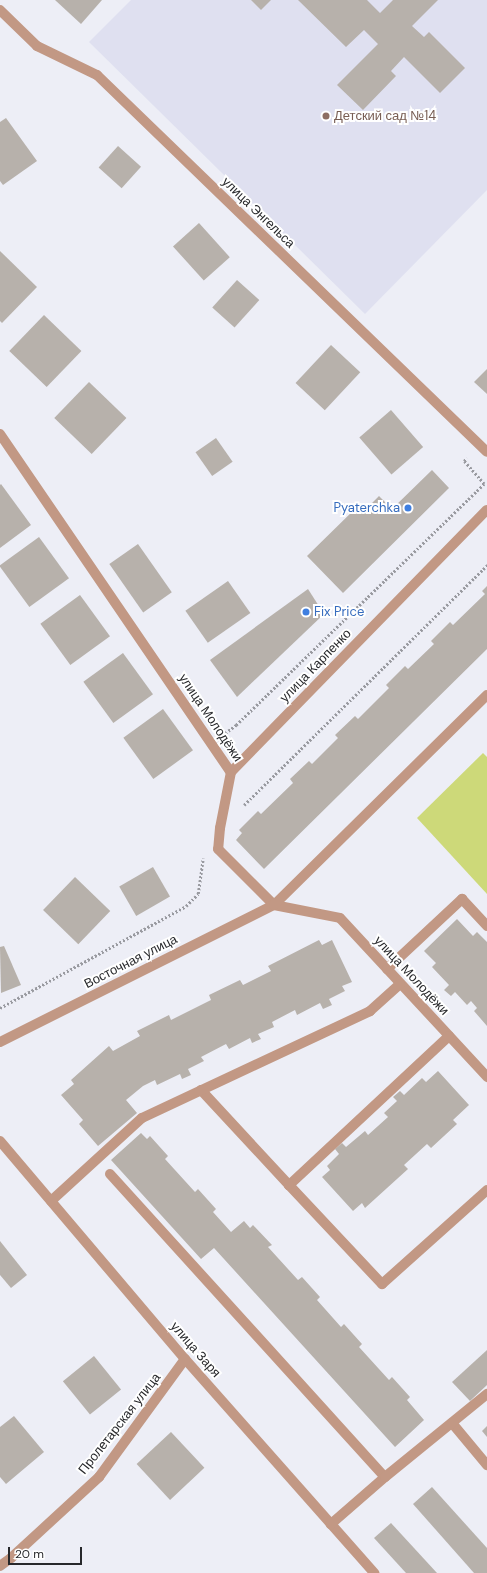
<!DOCTYPE html>
<html>
<head>
<meta charset="utf-8">
<style>
  body { margin:0 }
  #map { position:relative; width:487px; height:1573px; overflow:hidden; background:#edeef6; font-family:"DM Sans",sans-serif }
  div>[style] { position:absolute }
  .built>* { inset:0; background:#dfe0f0 }
  .green>* { inset:0; background:#cdd979 }
  .building>* { inset:0; background:#b7b1ab; transform-origin:0 0 }
  .path>* { height:2.5px; margin-top:-1.25px; transform-origin:0; background:repeating-linear-gradient(90deg,#999aa0 0 2px,transparent 0 4px) }
  .minor>* { height:10px; margin:-5px; padding:0 5px; transform-origin:5px; border-radius:5px; background:#c29884 }
  .dots>* { width:11px; height:11px; translate:-50% -50%; box-sizing:border-box; border:2px solid #fff; border-radius:50% }
  span { translate:-50% -50%; white-space:nowrap; text-align:center; line-height:1.15; -webkit-text-stroke:4px #fff; paint-order:stroke }
  .education-label { font-size:13px; color:#785e54 }
  .left { translate:0 -50%; text-align:left }
  .street-label { font-size:13px; color:#27282b }
  .shop-label { font-size:13px; color:#366cbe }
  .right { translate:-100% -50%; text-align:right }
  .scale { position:absolute; left:8px; top:1547px; width:74px; height:18px; box-sizing:border-box; border:2px solid #27282b; border-top:0; padding-left:5px; font-size:12px; line-height:14px; white-space:nowrap; color:#27282b; -webkit-text-stroke:3px #fff; paint-order:stroke }
</style>
</head>
<body>
<div id="map">
  <div class="built">
    <i style="clip-path:polygon(131px 0,487px 0,487px 190px,365px 314px,89px 42px)"></i>
  </div>
  <div class="green">
    <i style="clip-path:polygon(483px 753px,487px 757px,487px 894px,417px 818px)"></i>
  </div>
  <div class="building">
    <i style="clip-path:polygon(55px 0,102px 0,81px 24px)"></i>
    <i style="clip-path:polygon(251px 0,271px 0,261px 10px)"></i>
    <i style="clip-path:polygon(298px 0,367px 0,380px 13px,393px 0,438px 0,412px 26px,424px 37px,429px 32px,465px 68px,440px 93px,404px 57px,391px 71px,396px 76px,363px 110px,337px 85px,378px 44px,364px 30px,346px 47px)"></i>
    <i style="clip-path:polygon(6px 118px,37px 161px,3px 185px,0 181px,0 122px)"></i>
    <i style="left:118px;top:146px;width:31px;height:29px;rotate:42deg"></i>
    <i style="left:199px;top:223px;width:46px;height:35px;rotate:48deg"></i>
    <i style="clip-path:polygon(0 251px,37px 287px,2px 323px,0 321px)"></i>
    <i style="left:237px;top:280px;width:30px;height:37px;rotate:42deg"></i>
    <i style="left:44px;top:315px;width:52px;height:50px;rotate:44deg"></i>
    <i style="left:331px;top:345px;width:40px;height:52px;rotate:43deg"></i>
    <i style="clip-path:polygon(487px 369px,487px 394px,474px 382px)"></i>
    <i style="left:89px;top:382px;width:52px;height:50px;rotate:44deg"></i>
    <i style="left:391px;top:410px;width:49px;height:42px;rotate:49deg"></i>
    <i style="left:216px;top:438px;width:29px;height:25px;rotate:55deg"></i>
    <i style="clip-path:polygon(432px 470px,449px 488px,343px 593px,307px 556px,359px 505px,364px 511px,379px 496px,392px 509px)"></i>
    <i style="clip-path:polygon(1px 484px,31px 525px,0 548px,0 485px)"></i>
    <i style="left:39px;top:537px;width:51px;height:49px;rotate:54deg"></i>
    <i style="left:138px;top:544px;width:59px;height:35px;rotate:55deg"></i>
    <i style="left:228px;top:581px;width:39px;height:52px;rotate:55deg"></i>
    <i style="clip-path:polygon(487px 586px,487px 649px,264px 869px,236px 840px,242px 833px,239px 830px,258px 811px,261px 814px,293px 783px,290px 779px,309px 761px,312px 764px,338px 738px,335px 735px,355px 716px,358px 719px,389px 688px,386px 685px,405px 666px,408px 669px,434px 644px,431px 641px,450px 622px,453px 625px,485px 594px,482px 591px)"></i>
    <i style="clip-path:polygon(308px 589px,324px 614px,237px 697px,210px 660px)"></i>
    <i style="left:80px;top:595px;width:51px;height:49px;rotate:54deg"></i>
    <i style="left:123px;top:653px;width:51px;height:49px;rotate:54deg"></i>
    <i style="left:163px;top:709px;width:51px;height:49px;rotate:54deg"></i>
    <i style="left:153px;top:867px;width:34px;height:39px;rotate:60deg"></i>
    <i style="left:75px;top:877px;width:49px;height:46px;rotate:44deg"></i>
    <i style="clip-path:polygon(457px 919px,473px 936px,477px 932px,487px 942px,487px 1026px,474px 1011px,477px 1008px,471px 1001px,467px 1005px,455px 992px,451px 996px,444px 990px,449px 985px,432px 967px,436px 963px,424px 951px)"></i>
    <i style="clip-path:polygon(319px 940px,322px 945px,332px 940px,352px 982px,342px 986px,345px 991px,329px 999px,332px 1005px,323px 1009px,320px 1003px,297px 1015px,295px 1010px,272px 1022px,274px 1027px,258px 1034px,261px 1039px,252px 1043px,250px 1038px,229px 1049px,226px 1044px,201px 1057px,204px 1061px,188px 1069px,191px 1075px,182px 1079px,180px 1074px,157px 1085px,155px 1080px,143px 1086px,126px 1100px,137px 1113px,98px 1146px,79px 1124px,83px 1120px,61px 1095px,74px 1084px,71px 1080px,109px 1046px,113px 1051px,140px 1036px,137px 1031px,169px 1015px,171px 1020px,211px 1000px,209px 995px,240px 980px,243px 985px,271px 971px,268px 966px)"></i>
    <i style="clip-path:polygon(4px 946px,21px 985px,1px 993px,0 947px)"></i>
    <i style="clip-path:polygon(438px 1071px,469px 1105px,453px 1120px,457px 1124px,431px 1148px,427px 1144px,404px 1165px,408px 1169px,365px 1208px,362px 1203px,353px 1211px,322px 1177px,330px 1170px,327px 1166px,339px 1154px,335px 1149px,342px 1143px,346px 1147px,365px 1131px,368px 1135px,388px 1117px,384px 1113px,397px 1101px,393px 1097px,400px 1091px,404px 1095px,422px 1078px,426px 1082px)"></i>
    <i style="clip-path:polygon(141px 1133px,147px 1139px,150px 1136px,168px 1156px,165px 1159px,195px 1192px,198px 1189px,216px 1209px,213px 1212px,231px 1232px,244px 1221px,250px 1228px,253px 1225px,272px 1245px,268px 1247px,298px 1280px,302px 1277px,320px 1297px,317px 1300px,341px 1327px,344px 1324px,362px 1344px,359px 1347px,389px 1380px,392px 1377px,410px 1397px,407px 1400px,424px 1420px,395px 1447px,214px 1248px,201px 1259px,111px 1160px)"></i>
    <i style="clip-path:polygon(0 1241px,27px 1275px,11px 1288px,0 1275px)"></i>
    <i style="clip-path:polygon(487px 1350px,487px 1385px,470px 1401px,452px 1382px)"></i>
    <i style="left:94px;top:1356px;width:43px;height:40px;rotate:51deg"></i>
    <i style="clip-path:polygon(14px 1416px,44px 1452px,6px 1484px,0 1477px,0 1427px)"></i>
    <i style="clip-path:polygon(487px 1426px,487px 1437px,482px 1431px)"></i>
    <i style="left:171px;top:1432px;width:49px;height:47px;rotate:47deg"></i>
    <i style="clip-path:polygon(432px 1487px,487px 1548px,487px 1573px,474px 1573px,413px 1504px)"></i>
    <i style="clip-path:polygon(391px 1523px,437px 1573px,406px 1573px,374px 1538px)"></i>
  </div>
  <div class="path">
    <i style="left:225px;top:733px;width:14px;rotate:-36deg"></i>
    <i style="left:236px;top:725px;width:346px;rotate:-44.2deg"></i>
    <i style="left:484px;top:484px;width:30px;rotate:-131deg"></i>
    <i style="left:464px;top:461px;width:4px;rotate:-45deg"></i>
    <i style="left:244px;top:805px;width:342px;rotate:-44.6deg"></i>
    <i style="left:0;top:1008px;width:212px;rotate:-28.7deg"></i>
    <i style="left:186px;top:906px;width:17px;rotate:-45deg"></i>
    <i style="left:198px;top:894px;width:36px;rotate:-82deg"></i>
  </div>
  <div class="minor">
    <i style="left:0;top:10px;width:52px;rotate:44.2deg"></i>
    <i style="left:37px;top:46px;width:67px;rotate:25.8deg"></i>
    <i style="left:97px;top:75px;width:542px;rotate:44.03deg"></i>
    <i style="left:0;top:434px;width:409px;rotate:55.7deg"></i>
    <i style="left:231px;top:772px;width:57px;rotate:101.1deg"></i>
    <i style="left:220px;top:828px;width:21px;rotate:95deg"></i>
    <i style="left:218px;top:849px;width:79px;rotate:45deg"></i>
    <i style="left:274px;top:905px;width:67px;rotate:11.1deg"></i>
    <i style="left:340px;top:918px;width:217px;rotate:47.2deg"></i>
    <i style="left:231px;top:772px;width:366px;rotate:-45.7deg"></i>
    <i style="left:387px;top:969px;width:103px;rotate:-43deg"></i>
    <i style="left:462px;top:899px;width:37px;rotate:47deg"></i>
    <i style="left:449px;top:1036px;width:219px;rotate:137deg"></i>
    <i style="left:289px;top:1185px;width:136px;rotate:46.8deg"></i>
    <i style="left:382px;top:1284px;width:141px;rotate:-41.8deg"></i>
    <i style="left:0;top:1042px;width:306px;rotate:-26.6deg"></i>
    <i style="left:274px;top:905px;width:299px;rotate:-44.6deg"></i>
    <i style="left:201px;top:1090px;width:129px;rotate:47.2deg"></i>
    <i style="left:0;top:1141px;width:286px;rotate:49.7deg"></i>
    <i style="left:185px;top:1359px;width:286px;rotate:48.5deg"></i>
    <i style="left:110px;top:1174px;width:409px;rotate:47.8deg"></i>
    <i style="left:385px;top:1477px;width:72px;rotate:139deg"></i>
    <i style="left:51px;top:1201px;width:123px;rotate:-42.4deg"></i>
    <i style="left:142px;top:1118px;width:252px;rotate:-25.1deg"></i>
    <i style="left:370px;top:1011px;width:40px;rotate:-42deg"></i>
    <i style="left:452px;top:1423px;width:55px;rotate:50.2deg"></i>
    <i style="left:385px;top:1477px;width:132px;rotate:-39.1deg"></i>
    <i style="left:0;top:1566px;width:14px;rotate:-36deg"></i>
    <i style="left:11px;top:1558px;width:120px;rotate:-42.6deg"></i>
    <i style="left:99px;top:1477px;width:146px;rotate:-53.9deg"></i>
  </div>
  <div class="dots">
    <i style="left:326px;top:116px;background:#8d6e63"></i>
    <i style="left:408px;top:508px;background:#3f7fe0"></i>
    <i style="left:306px;top:612px;background:#3f7fe0"></i>
  </div>
  <div class="education-label">
    <span class="left" style="left:334px;top:116px">Детский сад №14</span>
  </div>
  <div class="street-label">
    <span style="left:258px;top:213px;rotate:44deg">улица Энгельса</span>
    <span style="left:316px;top:666px;rotate:-46deg">улица Карпенко</span>
    <span style="left:210px;top:718px;rotate:56deg">улица Молодёжи</span>
    <span style="left:131px;top:962px;rotate:-27deg">Восточная улица</span>
    <span style="left:411px;top:976px;rotate:47deg">улица Молодёжи</span>
    <span style="left:195px;top:1350px;rotate:49deg">улица Заря</span>
    <span style="left:120px;top:1424px;rotate:-52deg">Пролетарская улица</span>
  </div>
  <div class="shop-label">
    <span class="right" style="left:400px;top:508px">Pyaterchka</span>
    <span class="left" style="left:314px;top:612px">Fix Price</span>
  </div>
  <div class="scale">20 m</div>
</div>
</body>
</html>
